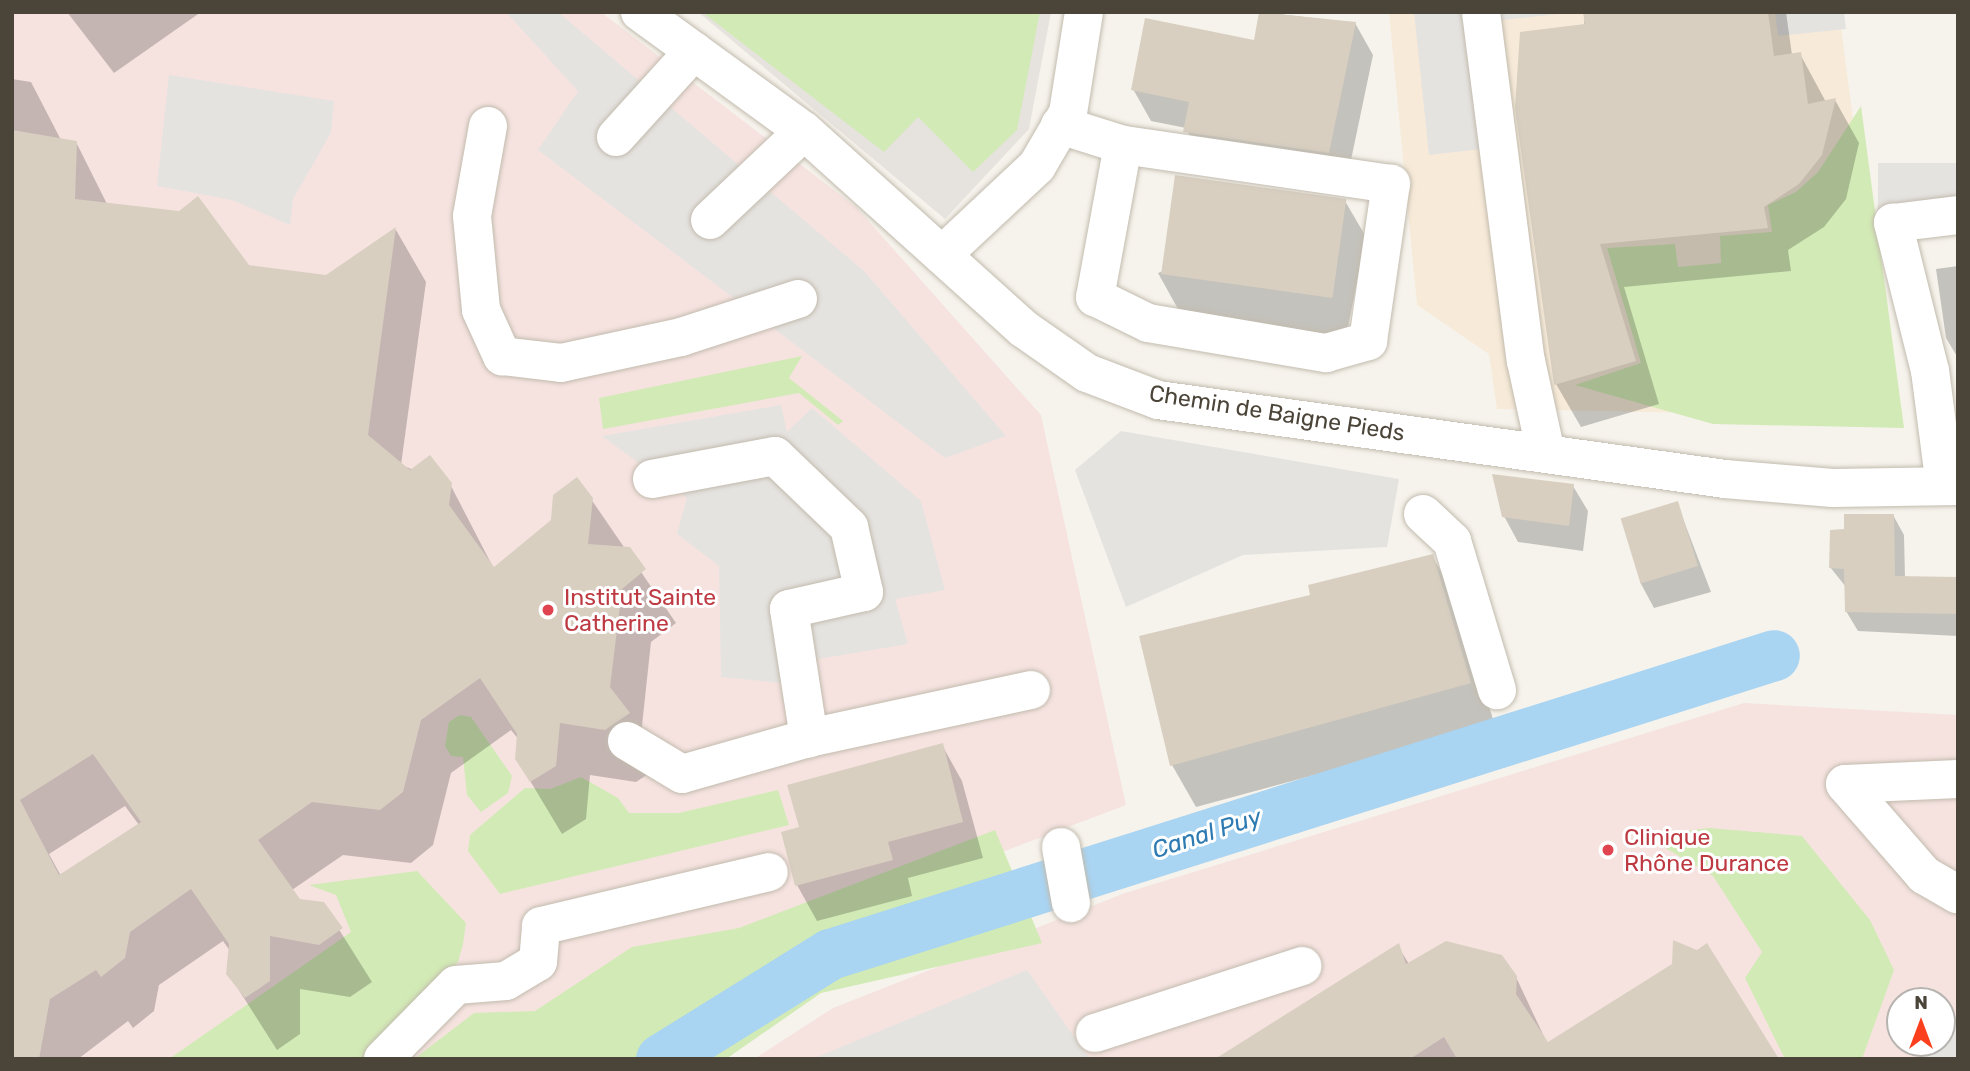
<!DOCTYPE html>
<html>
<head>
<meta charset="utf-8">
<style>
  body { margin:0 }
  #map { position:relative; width:1970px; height:1071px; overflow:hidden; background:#f6f3ec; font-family:Rubik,sans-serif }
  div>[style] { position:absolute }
  .commercial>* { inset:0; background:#f7ead8 }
  .industrial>* { inset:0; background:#e6e2dd }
  .medical>* { inset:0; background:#f6e3e0 }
  .green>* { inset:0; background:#d2eab5 }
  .parking>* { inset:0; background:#e5e3e0; transform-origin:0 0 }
  .shadow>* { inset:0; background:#0003 }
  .canal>* { height:51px; margin:-25.5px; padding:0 25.5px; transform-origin:25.5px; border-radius:25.5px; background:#a9d4f2 }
  .building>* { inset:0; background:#d8cfc1; transform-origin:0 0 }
  .roads { filter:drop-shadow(0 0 2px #c2bbae) drop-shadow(0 0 2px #c2bbae) }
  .minor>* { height:38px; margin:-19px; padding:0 19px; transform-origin:19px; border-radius:19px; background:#fff }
  .dots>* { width:19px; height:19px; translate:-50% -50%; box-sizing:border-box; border:4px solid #fff; border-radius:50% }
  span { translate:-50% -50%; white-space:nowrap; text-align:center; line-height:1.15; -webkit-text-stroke:6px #fff; paint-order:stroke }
  .street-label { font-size:23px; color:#4b4439 }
  .health-label { font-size:23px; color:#be3a42 }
  .left { translate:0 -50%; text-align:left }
  .water-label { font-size:24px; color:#2e7ab2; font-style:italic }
  .frame { position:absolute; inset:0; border:14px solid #4b4439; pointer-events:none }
  .north { position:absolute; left:1886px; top:987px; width:70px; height:70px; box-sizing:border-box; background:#fff; border:2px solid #b7b4b0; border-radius:50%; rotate:0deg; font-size:19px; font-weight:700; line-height:28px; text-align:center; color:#4b4439 }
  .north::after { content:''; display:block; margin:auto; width:24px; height:32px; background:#fc3f1d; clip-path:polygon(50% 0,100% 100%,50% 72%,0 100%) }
</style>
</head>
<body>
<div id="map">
  <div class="commercial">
    <i style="clip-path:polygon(1389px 12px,1839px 12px,1892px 417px,1497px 409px,1489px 354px,1417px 305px)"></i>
  </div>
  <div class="industrial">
    <i style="clip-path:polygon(698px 12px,1051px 12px,1029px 129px,945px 219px)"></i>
  </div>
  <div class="medical">
    <i style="clip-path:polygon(12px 12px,601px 12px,856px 207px,1041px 415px,1126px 805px,686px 972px,556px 1059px,12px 1059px)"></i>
    <i style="clip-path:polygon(evenodd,1744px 703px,1958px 715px,1958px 1059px,754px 1059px,833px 1008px,1125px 893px,1744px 703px,1900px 1001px,1942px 1001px,1942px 1043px,1900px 1043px,1900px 1001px)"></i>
  </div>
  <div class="green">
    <i style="clip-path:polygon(702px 12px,1040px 12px,1017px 130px,973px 172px,918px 117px,884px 152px)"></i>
    <i style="clip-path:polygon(1861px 106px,1904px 428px,1713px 424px,1575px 385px,1641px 363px,1607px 248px,1675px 244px,1678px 267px,1721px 263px,1720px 236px,1772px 232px,1768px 205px,1796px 192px,1818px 172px)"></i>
    <i style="clip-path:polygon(802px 356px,789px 378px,843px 421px,838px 425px,799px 393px,603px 429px,599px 398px)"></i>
    <i style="clip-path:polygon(460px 715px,471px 717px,512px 776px,508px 793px,481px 812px,467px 795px,463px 757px,451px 756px,445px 746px,449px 722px)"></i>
    <i style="clip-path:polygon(581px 777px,618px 798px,629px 813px,679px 813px,778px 790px,789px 825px,500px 894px,468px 851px,470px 835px,525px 788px,550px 789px)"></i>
    <i style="clip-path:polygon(1709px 828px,1802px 836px,1870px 920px,1894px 970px,1862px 1059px,1785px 1059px,1745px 978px,1762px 952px,1713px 876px,1645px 836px)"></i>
    <i style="clip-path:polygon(995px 830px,1042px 943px,821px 993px,726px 1059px,414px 1059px,474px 1013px,535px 1011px,632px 947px,739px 928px)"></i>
    <i style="clip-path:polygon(417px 871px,466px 923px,463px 944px,458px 962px,365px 1059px,169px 1059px,351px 932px,336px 895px,309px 885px)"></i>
  </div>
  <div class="parking">
    <i style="clip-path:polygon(506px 12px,558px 12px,864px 271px,1006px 436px,945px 458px,538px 150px,578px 91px)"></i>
    <i style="clip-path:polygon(1414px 12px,1577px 12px,1485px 22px,1499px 147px,1429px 155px)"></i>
    <i style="clip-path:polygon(1775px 12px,1844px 12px,1846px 29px,1778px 36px)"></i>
    <i style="clip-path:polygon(169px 75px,334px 101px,331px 133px,293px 199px,290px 225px,232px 200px,157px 186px)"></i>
    <i style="left:1958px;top:163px;width:68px;height:80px;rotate:90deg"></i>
    <i style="clip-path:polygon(781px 405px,787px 432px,812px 408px,921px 501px,945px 590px,895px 599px,908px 644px,818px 659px,781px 683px,721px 677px,719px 566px,677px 534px,687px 498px,602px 436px)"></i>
    <i style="clip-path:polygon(1121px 431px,1399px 479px,1387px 547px,1243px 555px,1126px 607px,1075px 470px)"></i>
    <i style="clip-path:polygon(1027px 970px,1090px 1059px,812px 1059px)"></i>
    <i style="clip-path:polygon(1942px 1012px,1958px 1016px,1958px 1059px,1923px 1059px,1928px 1043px,1942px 1043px)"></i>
  </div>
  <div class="shadow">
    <i style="clip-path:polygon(67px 12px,201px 12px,114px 73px)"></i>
    <i style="clip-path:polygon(1261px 12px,1355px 23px,1373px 55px,1346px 184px,1203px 163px,1186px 128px,1151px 121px,1133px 89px,1255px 42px)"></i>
    <i style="clip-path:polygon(1585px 12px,1786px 12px,1792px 55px,1800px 54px,1826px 102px,1835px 100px,1859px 143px,1846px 199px,1824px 227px,1788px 250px,1791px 271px,1624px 287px,1659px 404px,1581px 427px,1556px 384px)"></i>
    <i style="clip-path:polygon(evenodd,12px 79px,31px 82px,61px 140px,76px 142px,107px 204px,248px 266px,327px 277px,396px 230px,426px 282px,401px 465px,450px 484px,494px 569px,591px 499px,676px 623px,651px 642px,641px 735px,659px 767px,636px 782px,590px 775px,586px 819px,562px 834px,517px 759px,519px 740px,511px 730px,451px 773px,433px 845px,411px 863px,343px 855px,292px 890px,299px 900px,323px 904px,372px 982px,350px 997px,300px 989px,300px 1034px,277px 1050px,228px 973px,230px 951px,223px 941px,159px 985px,154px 1011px,133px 1028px,128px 1021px,78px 1059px,12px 1059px,12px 79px,125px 806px,139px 825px,61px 876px,49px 854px,125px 806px)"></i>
    <i style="clip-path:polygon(1345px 201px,1366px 237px,1345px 342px,1178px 309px,1158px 273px)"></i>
    <i style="clip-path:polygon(1958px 266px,1958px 358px,1946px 338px,1936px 269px)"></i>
    <i style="clip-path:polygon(1573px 486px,1588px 511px,1583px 551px,1518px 542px,1504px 516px)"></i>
    <i style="clip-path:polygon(1677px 503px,1711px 592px,1654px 608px,1640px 582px)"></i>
    <i style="clip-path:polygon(1893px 515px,1904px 535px,1905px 578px,1958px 578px,1958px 636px,1858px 631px,1846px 611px,1846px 587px,1830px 567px,1845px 530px)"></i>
    <i style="clip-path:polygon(1432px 556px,1457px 599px,1495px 726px,1196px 807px,1172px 765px,1312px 596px)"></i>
    <i style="clip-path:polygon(942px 745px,962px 781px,983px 858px,908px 878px,912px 896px,817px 921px,797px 885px,801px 828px)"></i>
    <i style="clip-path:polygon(1398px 946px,1409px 964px,1516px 977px,1548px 1045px,1776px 1059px,1218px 1059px)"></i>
  </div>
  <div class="canal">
    <i style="left:661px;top:1059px;width:199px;rotate:-31.9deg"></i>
    <i style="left:830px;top:954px;width:990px;rotate:-17.57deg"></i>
  </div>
  <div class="building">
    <i style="clip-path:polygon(1259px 12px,1356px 22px,1329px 153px,1183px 132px,1189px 102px,1131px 90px,1145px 18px,1254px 40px)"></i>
    <i style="clip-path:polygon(1583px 12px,1768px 12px,1774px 56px,1801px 52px,1808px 104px,1836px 98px,1822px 155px,1799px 184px,1764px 207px,1768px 228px,1600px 244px,1636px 361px,1554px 385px,1515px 108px,1520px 32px,1585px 24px)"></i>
    <i style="clip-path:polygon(evenodd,12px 130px,77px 141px,75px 199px,179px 211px,198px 196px,249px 265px,326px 275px,396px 227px,368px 435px,410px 470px,430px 455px,452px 483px,449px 505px,494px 567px,551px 520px,553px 495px,577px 477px,593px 498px,588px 544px,630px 547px,646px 569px,622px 589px,610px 687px,630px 713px,605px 730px,560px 723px,556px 766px,530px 782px,515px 759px,517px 734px,480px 678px,421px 720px,403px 792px,380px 810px,312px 802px,258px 840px,300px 899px,324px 902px,343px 928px,319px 945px,270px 936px,270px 981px,245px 998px,226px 974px,229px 944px,191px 889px,130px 932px,125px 958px,101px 977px,96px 970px,50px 999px,39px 1059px,12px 1059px,12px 130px,93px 754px,141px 822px,59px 875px,20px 800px,93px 754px)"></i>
    <i style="left:1175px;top:175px;width:173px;height:100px;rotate:8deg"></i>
    <i style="clip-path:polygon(1492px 474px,1574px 484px,1569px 526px,1502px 517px)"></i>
    <i style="left:1678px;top:501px;width:68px;height:60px;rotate:73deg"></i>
    <i style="clip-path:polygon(1844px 514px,1894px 514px,1895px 576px,1958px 577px,1958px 614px,1845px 612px,1844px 569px,1829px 568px,1830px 530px,1844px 529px)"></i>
    <i style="clip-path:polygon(1433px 554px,1471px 683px,1170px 766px,1139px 636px,1310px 595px,1308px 585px)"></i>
    <i style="clip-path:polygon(943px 743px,963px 822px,888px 842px,893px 860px,795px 886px,781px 832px,799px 827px,787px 785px)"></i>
    <i style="clip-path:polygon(1673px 940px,1697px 950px,1707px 943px,1779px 1059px,1457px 1059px,1444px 1037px,1410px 1059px,1215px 1059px,1399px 943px,1406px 964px,1446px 941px,1502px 955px,1517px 976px,1516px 994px,1548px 1042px,1672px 964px)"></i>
  </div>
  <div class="roads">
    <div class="minor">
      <i style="left:640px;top:12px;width:203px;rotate:36deg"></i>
      <i style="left:804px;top:131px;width:296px;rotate:42deg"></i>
      <i style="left:1024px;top:329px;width:77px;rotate:34.9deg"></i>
      <i style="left:1087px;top:373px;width:76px;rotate:20.8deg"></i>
      <i style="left:1158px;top:400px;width:572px;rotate:7.93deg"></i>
      <i style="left:1725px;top:479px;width:108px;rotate:4.8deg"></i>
      <i style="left:1833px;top:488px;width:125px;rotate:-0.9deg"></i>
      <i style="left:1481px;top:12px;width:352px;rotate:82.7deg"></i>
      <i style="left:1526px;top:361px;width:90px;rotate:77.8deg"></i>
      <i style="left:1060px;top:125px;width:66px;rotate:17.6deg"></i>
      <i style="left:1123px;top:145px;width:155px;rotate:100.4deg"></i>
      <i style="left:1095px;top:297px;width:59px;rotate:26.1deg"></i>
      <i style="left:1148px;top:323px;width:181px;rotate:9.6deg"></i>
      <i style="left:1326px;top:353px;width:44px;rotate:-15.9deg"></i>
      <i style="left:1368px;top:341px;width:159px;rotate:-81.7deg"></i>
      <i style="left:1391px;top:184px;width:271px;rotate:-171.7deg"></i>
      <i style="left:488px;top:126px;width:91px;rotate:100.1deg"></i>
      <i style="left:472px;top:216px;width:94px;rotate:84.5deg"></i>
      <i style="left:481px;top:310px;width:51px;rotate:65.5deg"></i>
      <i style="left:502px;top:356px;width:59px;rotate:6.8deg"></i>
      <i style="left:561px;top:363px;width:123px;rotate:-12.2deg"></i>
      <i style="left:681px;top:337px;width:123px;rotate:-18deg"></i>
      <i style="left:616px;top:137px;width:116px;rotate:-47.8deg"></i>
      <i style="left:710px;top:220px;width:129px;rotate:-43.4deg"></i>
      <i style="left:942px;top:255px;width:130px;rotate:-43.1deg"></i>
      <i style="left:1037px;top:166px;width:61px;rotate:-59.7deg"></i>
      <i style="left:1068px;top:113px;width:102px;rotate:-81deg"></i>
      <i style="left:652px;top:479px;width:125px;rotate:-10.6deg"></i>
      <i style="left:775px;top:456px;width:103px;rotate:43.8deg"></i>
      <i style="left:849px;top:527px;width:67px;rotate:77deg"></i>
      <i style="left:864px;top:592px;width:77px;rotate:167.2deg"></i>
      <i style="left:789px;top:609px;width:131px;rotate:81.2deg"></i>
      <i style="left:1945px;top:486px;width:116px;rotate:-97.4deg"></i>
      <i style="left:1930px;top:371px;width:153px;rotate:-104deg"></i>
      <i style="left:1893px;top:223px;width:65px;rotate:-7deg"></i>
      <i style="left:1423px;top:514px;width:40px;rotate:43deg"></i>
      <i style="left:1452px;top:541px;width:156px;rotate:73.2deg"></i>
      <i style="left:627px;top:741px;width:64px;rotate:31deg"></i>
      <i style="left:682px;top:774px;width:132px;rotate:-15.8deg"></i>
      <i style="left:809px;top:738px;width:227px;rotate:-12.2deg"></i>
      <i style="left:1845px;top:784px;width:121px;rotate:49deg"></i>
      <i style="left:1924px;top:875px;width:39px;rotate:30deg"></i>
      <i style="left:1845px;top:784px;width:113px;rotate:-2.5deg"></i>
      <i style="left:1061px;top:847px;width:57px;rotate:79.9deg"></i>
      <i style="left:1095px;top:1033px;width:218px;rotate:-17.9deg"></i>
      <i style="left:383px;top:1059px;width:104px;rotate:-45.4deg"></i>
      <i style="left:456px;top:985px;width:50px;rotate:-4.6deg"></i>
      <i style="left:506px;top:981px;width:37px;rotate:-31deg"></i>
      <i style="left:538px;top:962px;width:36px;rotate:-85deg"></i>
      <i style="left:541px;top:926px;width:234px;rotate:-13.3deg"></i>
    </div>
  </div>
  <div class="dots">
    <i style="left:548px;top:610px;background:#e0444e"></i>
    <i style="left:1608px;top:850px;background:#e0444e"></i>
  </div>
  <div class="street-label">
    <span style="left:1277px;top:413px;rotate:9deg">Chemin de Baigne Pieds</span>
  </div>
  <div class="health-label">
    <span class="left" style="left:564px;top:610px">Institut Sainte<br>Catherine</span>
    <span class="left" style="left:1624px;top:850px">Clinique<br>Rhône Durance</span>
  </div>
  <div class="water-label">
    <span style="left:1207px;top:834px;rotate:-18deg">Canal Puy</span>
  </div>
  <div class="frame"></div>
  <div class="north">N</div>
</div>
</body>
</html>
